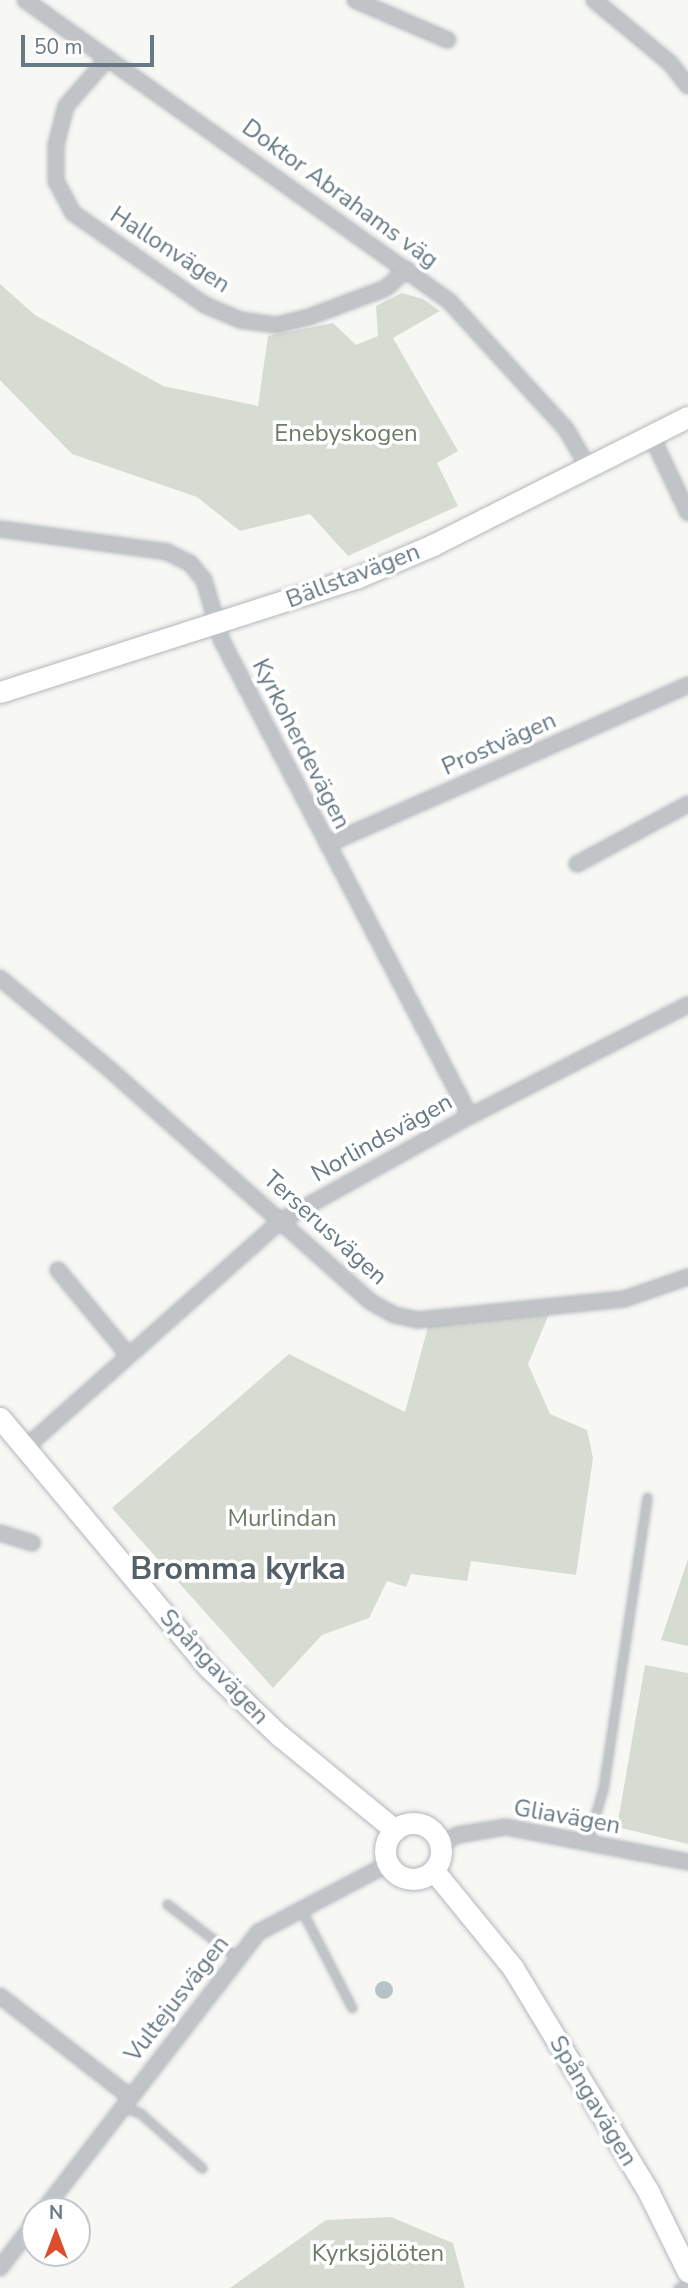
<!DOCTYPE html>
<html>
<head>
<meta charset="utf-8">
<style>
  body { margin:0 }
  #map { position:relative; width:688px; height:2288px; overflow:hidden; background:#f7f7f4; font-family:"Nunito Sans",sans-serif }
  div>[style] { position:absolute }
  .green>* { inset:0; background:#d7dcd3 }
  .water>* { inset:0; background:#b7c4c7 }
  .round { border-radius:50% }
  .roads { filter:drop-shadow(0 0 2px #b2b8bc) drop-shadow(0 0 2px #b2b8bc) }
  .lane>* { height:7px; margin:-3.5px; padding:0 3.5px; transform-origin:3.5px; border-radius:3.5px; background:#c0c4c7 }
  .street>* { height:14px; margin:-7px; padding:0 7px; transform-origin:7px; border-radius:7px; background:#c0c4c7 }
  .secondary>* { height:21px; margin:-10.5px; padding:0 10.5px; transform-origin:10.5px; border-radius:10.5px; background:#fff }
  .secondary>.ring { margin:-10.5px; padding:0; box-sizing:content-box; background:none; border:21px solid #fff; border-radius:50% }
  span { translate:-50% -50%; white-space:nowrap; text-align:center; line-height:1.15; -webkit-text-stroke:7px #fff; paint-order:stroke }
  .street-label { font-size:24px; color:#677984 }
  .park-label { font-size:24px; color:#6b7b66 }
  .district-label { font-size:32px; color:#556169; font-weight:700 }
  .north { position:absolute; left:21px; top:2197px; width:70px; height:70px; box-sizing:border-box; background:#fff; border:2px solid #c2c9ce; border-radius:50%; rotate:0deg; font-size:19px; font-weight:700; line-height:28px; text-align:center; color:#677984 }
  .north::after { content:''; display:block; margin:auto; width:24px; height:32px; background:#dc4d2f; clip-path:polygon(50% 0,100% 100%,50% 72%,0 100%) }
  .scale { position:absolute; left:21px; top:35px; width:133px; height:32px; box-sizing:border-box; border:4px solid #677984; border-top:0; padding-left:9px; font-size:21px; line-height:24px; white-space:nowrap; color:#677984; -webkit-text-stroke:5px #fff; paint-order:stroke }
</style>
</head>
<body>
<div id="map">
  <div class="green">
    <i style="clip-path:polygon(0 284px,35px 315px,163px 386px,258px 406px,268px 336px,333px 323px,356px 345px,378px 336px,376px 306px,402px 293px,423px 299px,440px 311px,393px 338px,458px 451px,437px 463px,458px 506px,348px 556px,310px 514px,240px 531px,197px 497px,72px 454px,0 380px)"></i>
    <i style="clip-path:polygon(549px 1314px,528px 1364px,550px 1414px,587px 1430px,593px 1458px,576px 1575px,471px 1561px,467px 1581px,411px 1574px,406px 1587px,387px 1581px,369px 1618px,322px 1635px,273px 1688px,112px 1508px,289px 1354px,405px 1412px,429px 1323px)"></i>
    <i style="clip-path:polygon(688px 1559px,688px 1646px,661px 1640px)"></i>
    <i style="clip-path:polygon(645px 1665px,688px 1673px,688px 1844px,617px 1827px)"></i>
    <i style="clip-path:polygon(391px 2217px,453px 2243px,465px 2288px,230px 2288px,326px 2220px)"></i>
  </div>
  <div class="water">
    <i class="round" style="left:375px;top:1981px;width:18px;height:18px"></i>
  </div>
  <div class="roads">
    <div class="lane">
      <i style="left:587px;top:1842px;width:55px;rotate:-73.2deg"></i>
      <i style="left:603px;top:1789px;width:295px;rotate:-81.4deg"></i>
      <i style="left:167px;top:1904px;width:87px;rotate:37.5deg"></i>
      <i style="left:301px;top:1909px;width:111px;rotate:62.7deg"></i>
      <i style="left:123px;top:2107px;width:18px;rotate:19deg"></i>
      <i style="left:140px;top:2113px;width:83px;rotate:41.6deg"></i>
      <i style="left:678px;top:2288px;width:11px;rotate:-22deg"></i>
    </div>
    <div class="street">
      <i style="left:25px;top:0;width:520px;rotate:35.37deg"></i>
      <i style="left:449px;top:301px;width:173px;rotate:47.6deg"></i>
      <i style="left:566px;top:429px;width:44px;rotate:59.9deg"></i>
      <i style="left:355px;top:0;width:101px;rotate:23.3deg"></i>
      <i style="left:594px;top:0;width:99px;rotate:39.7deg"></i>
      <i style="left:670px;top:63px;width:29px;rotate:52deg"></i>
      <i style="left:108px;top:58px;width:64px;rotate:131.2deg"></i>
      <i style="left:66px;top:106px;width:40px;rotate:104.4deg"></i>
      <i style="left:56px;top:145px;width:36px;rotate:90deg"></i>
      <i style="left:56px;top:181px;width:36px;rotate:62deg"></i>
      <i style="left:73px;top:213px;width:161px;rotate:34.9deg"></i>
      <i style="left:205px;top:305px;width:38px;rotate:23deg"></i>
      <i style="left:240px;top:320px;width:37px;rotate:8deg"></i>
      <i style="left:277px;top:325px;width:33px;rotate:-14deg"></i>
      <i style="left:309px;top:317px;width:82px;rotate:-20.6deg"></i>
      <i style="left:386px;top:288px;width:28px;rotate:-42deg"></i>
      <i style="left:651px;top:435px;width:86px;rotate:64.6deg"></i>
      <i style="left:0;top:529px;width:169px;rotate:7.8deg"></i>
      <i style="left:167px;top:552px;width:25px;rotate:26deg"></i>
      <i style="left:190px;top:563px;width:22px;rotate:51deg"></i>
      <i style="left:204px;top:580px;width:64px;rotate:73.6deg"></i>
      <i style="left:222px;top:641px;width:536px;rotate:62.43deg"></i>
      <i style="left:328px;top:844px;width:394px;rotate:-23.8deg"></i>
      <i style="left:577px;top:864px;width:126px;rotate:-28.4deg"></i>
      <i style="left:0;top:978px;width:139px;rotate:39.8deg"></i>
      <i style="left:107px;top:1067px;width:353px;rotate:41.7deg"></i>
      <i style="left:371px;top:1302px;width:26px;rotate:29deg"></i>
      <i style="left:394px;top:1315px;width:25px;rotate:12deg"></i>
      <i style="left:418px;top:1320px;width:207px;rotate:-5.8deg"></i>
      <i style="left:624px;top:1299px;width:68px;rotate:-19deg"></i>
      <i style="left:58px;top:1270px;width:110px;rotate:50.5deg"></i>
      <i style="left:25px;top:1448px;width:344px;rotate:-41.6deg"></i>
      <i style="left:282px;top:1220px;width:215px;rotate:-29deg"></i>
      <i style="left:470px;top:1116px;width:245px;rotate:-27deg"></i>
      <i style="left:0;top:1533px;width:34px;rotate:17deg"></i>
      <i style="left:441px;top:1844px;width:18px;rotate:-29deg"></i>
      <i style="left:457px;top:1835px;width:50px;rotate:-9.3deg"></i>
      <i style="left:506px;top:1827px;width:185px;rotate:10.9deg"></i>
      <i style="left:0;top:1996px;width:165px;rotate:37.8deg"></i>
      <i style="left:43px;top:2211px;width:353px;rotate:-52.3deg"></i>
      <i style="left:259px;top:1932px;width:146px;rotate:-27.8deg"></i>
      <i style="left:0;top:2268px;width:58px;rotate:-52.7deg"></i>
    </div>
    <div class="secondary">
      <i style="left:0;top:692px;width:374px;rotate:-17.8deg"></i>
      <i style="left:356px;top:578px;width:84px;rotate:-23.2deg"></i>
      <i style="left:433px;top:545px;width:285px;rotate:-26.7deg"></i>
      <i style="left:0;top:1418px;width:324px;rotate:50.1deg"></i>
      <i style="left:208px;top:1667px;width:98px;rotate:43.8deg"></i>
      <i style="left:279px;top:1735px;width:150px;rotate:39.3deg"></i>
      <i class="ring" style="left:385px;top:1823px;width:35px;height:35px"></i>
      <i style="left:434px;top:1871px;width:125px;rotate:50.8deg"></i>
      <i style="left:513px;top:1968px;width:263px;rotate:58.8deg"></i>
      <i style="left:649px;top:2193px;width:88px;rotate:63.7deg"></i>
    </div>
  </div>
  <div class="street-label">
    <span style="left:340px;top:194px;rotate:36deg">Doktor Abrahams väg</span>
    <span style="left:170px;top:250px;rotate:33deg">Hallonvägen</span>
    <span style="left:353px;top:576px;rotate:-21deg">Bällstavägen</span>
    <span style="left:301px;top:744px;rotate:63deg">Kyrkoherdevägen</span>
    <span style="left:499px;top:744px;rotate:-24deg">Prostvägen</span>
    <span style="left:382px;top:1138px;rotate:-29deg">Norlindsvägen</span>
    <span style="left:325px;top:1228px;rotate:42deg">Terserusvägen</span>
    <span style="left:214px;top:1667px;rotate:47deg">Spångavägen</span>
    <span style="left:567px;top:1817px;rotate:10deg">Gliavägen</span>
    <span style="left:177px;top:1999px;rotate:-52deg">Vultejusvägen</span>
    <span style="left:593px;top:2101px;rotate:59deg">Spångavägen</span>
  </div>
  <div class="park-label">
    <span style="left:346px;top:434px">Enebyskogen</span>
    <span style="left:282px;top:1519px">Murlindan</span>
    <span style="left:378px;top:2254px">Kyrksjölöten</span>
  </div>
  <div class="district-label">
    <span style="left:238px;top:1569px">Bromma kyrka</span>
  </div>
  <div class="north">N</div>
  <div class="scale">50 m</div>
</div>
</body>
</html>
